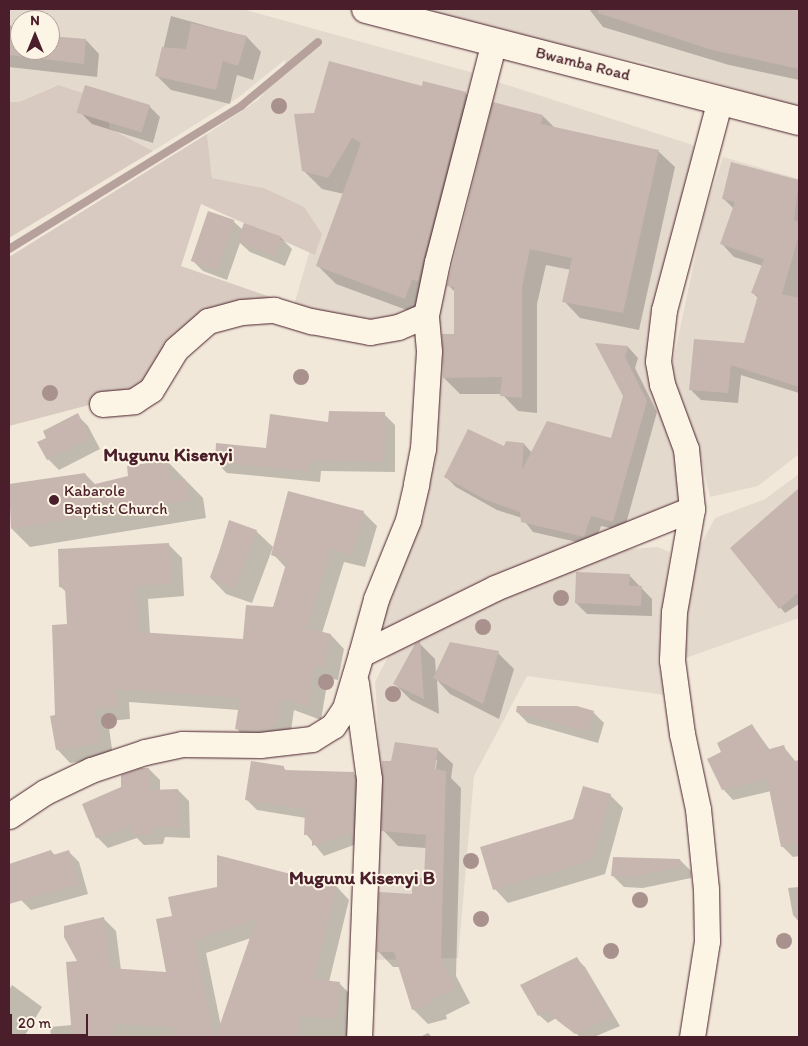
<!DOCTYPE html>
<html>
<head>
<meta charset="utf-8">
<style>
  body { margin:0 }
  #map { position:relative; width:808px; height:1046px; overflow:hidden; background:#f1e8da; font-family:Itim,sans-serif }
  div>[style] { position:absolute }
  .built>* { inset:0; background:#e4d9cd }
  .green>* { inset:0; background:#d8cac0 }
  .shadow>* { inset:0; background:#0003 }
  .stream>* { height:8px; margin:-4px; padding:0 4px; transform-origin:4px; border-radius:4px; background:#b6a19c }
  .building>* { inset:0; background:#c7b6af; transform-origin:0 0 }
  .roads { filter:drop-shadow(0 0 1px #4a1f2b) drop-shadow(0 0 1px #4a1f2b) }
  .street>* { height:25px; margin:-12.5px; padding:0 12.5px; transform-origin:12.5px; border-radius:12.5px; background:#fcf5e5 }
  .primary>* { height:28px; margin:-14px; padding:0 14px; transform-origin:14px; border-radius:14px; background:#fcf5e5 }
  .trees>* { width:16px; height:16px; margin:-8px; border-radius:50%; background:#a9918e }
  .dots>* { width:14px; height:14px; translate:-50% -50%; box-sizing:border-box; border:2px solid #fcf5e5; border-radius:50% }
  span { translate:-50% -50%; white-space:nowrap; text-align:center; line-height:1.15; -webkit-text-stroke:4px #fcf5e5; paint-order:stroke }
  .street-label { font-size:16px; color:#4a1f2b }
  .poi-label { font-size:16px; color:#4a1f2b }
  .left { translate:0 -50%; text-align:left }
  .quarter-label { font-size:19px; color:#4a1f2b; font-weight:700 }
  .frame { position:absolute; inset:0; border:10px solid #4a1f2b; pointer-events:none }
  .north { position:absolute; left:10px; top:10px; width:50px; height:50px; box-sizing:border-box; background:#fcf5e5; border:1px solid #b59f9b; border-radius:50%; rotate:0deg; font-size:14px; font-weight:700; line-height:20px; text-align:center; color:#4a1f2b }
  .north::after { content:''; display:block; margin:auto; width:18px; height:22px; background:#4a1f2b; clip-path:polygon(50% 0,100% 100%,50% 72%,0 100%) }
  .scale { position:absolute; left:10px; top:1014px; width:78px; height:22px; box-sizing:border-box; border:2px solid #4a1f2b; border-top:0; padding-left:6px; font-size:15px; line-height:18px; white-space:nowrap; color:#4a1f2b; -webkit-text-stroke:4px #fcf5e5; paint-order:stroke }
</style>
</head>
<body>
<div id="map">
  <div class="built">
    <i style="clip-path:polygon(evenodd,9px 9px,242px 9px,474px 73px,422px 302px,398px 318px,365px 327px,294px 305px,310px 250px,314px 254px,264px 188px,212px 178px,207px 134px,258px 100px,283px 69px,286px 59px,239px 97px,153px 151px,109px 128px,57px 85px,19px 102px,9px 102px,9px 9px,20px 20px,50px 20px,50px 50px,20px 50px,20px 20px)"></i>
    <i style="clip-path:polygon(423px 9px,799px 9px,799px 107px,646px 63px,533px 39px)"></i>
    <i style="clip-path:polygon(498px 82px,702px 148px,654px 320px,683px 483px,678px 505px,393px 629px,382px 629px,378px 620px,423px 519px,438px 443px,435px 330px,450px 229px)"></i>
    <i style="clip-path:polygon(723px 157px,799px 179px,799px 454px,758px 486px,710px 497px,696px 439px,676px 394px,672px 366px,704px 215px)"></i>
    <i style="clip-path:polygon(799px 474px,799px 618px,683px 659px,681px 648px,696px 553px,715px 518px,765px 499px)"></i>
    <i style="clip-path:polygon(657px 547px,670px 552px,658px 661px,665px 695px,527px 676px,474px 776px,458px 958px,372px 960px,379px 746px,375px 682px,391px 651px,535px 576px,618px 550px)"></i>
  </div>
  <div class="green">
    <i style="clip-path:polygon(58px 85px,110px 102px,109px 128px,153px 151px,9px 238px,9px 102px,19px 102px)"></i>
    <i style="clip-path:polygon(207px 134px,212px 178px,264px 188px,304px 207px,322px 234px,315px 255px,201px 204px,181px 266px,294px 305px,190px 338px,136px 407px,97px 417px,93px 404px,9px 426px,9px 257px)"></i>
  </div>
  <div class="shadow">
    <i style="clip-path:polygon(589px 9px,799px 9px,799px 80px,729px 65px,603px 27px)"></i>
    <i style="clip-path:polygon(171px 16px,247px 37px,261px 52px,253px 80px,237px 75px,230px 104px,171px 90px,157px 76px)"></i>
    <i style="clip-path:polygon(9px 24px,20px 33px,20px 50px,50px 50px,50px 37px,86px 40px,99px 54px,97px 77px,9px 67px)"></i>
    <i style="clip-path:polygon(423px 87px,465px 93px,483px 111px,423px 316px,336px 284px,318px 266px,344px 194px,322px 189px,304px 171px)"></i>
    <i style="clip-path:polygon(149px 106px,160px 117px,153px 143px,92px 124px,81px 113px)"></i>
    <i style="clip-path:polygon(543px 116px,555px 128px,658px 151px,675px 167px,639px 330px,580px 318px,564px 301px,571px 270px,546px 265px,537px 304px,537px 413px,518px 411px,502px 394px,460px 394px,444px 378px,455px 335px,455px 292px,448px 285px)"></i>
    <i style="clip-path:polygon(732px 164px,799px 181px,799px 343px,765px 333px,758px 298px,752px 292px,763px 266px,734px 257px,722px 244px,734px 209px,723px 198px)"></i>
    <i style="clip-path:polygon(233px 221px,243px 230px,281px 238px,292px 249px,285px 266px,250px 252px,240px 243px,227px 280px,203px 271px,192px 260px)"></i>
    <i style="clip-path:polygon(598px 345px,628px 347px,638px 358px,635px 368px,657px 412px,624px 531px,601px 526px,594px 546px,533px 532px,522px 518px,497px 510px,456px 487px,446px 477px,505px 448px,524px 444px,532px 453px,612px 439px,624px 396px)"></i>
    <i style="clip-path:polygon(748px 345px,799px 371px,799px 393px,741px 375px,738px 403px,701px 400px,691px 390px)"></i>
    <i style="clip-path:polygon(384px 414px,395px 425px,395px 472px,321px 471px,320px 482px,227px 473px,216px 462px,267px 449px,330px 423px)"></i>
    <i style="clip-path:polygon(77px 415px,88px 426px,100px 449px,59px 470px,48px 459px,48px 438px)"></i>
    <i style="clip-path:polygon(167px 461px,203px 498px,206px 518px,30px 547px,12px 529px,85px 474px,96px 485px,129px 477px)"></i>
    <i style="clip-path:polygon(799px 490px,799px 604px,785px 613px,732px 549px)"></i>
    <i style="clip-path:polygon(363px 512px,377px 526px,365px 567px,344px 562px,322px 633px,331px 635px,344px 649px,338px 680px,328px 678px,321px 720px,294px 710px,290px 737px,250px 742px,237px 729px,239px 710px,129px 702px,130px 719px,108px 721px,113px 756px,70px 763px,57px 749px,57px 716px,68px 626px,67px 593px,60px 586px,169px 545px,182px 558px,184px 596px,148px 599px,150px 634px,244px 640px,274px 608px,286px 568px,273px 554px)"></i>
    <i style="clip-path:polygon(230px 522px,256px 531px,273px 547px,252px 603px,226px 594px,210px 577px)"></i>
    <i style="clip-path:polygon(629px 575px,652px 599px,652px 616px,587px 614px,576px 603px)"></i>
    <i style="clip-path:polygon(419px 643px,435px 659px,436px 673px,498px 653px,514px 669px,499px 719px,450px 694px,437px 680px,439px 714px,411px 700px,395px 684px)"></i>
    <i style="clip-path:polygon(517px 712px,593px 712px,604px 723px,598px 743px,528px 723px)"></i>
    <i style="clip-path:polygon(752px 725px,770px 750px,783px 746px,796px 762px,799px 761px,799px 856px,793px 857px,782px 846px,771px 791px,733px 800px,723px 789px,722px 753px)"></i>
    <i style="clip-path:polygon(evenodd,437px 749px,453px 764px,451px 778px,461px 788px,456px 976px,470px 1003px,446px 1015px,447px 1019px,428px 1024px,413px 1009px,399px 967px,393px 967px,378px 951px,425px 879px,426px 848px,398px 846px,383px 830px,392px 763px,437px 749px,435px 760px,437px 760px,435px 775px,433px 775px,435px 760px)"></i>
    <i style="clip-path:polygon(284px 768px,287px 771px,353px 773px,364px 784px,362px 842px,324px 856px,306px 834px,306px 818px,257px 810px,246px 799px)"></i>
    <i style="clip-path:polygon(149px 769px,160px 780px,160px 791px,178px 790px,189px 801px,190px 838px,165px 837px,163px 844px,144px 845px,137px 838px,108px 848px,97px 837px,122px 788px)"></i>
    <i style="clip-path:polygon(610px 795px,623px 808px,605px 874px,508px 903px,495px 889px,574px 820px)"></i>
    <i style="clip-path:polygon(51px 851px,56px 856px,69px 852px,79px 862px,88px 894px,31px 910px,21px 900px,9px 866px)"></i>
    <i style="clip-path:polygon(680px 860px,691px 871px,691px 878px,643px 888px,624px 887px,613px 876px)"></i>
    <i style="clip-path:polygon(evenodd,337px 887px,349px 900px,329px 982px,339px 983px,352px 996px,347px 1037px,51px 1037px,50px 1027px,72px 1025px,79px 963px,104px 919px,116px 931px,121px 970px,168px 973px,157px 920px,337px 887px,251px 938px,221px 1026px,206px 953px,251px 938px)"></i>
    <i style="clip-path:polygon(799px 887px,799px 922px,793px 915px,788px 888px)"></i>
    <i style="clip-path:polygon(576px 958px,585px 967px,620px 1026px,594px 1037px,580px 1037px,558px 1017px,548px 1023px,539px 1015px)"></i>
    <i style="clip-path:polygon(12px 985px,42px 1007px,24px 1037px,9px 1037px,9px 990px)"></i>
    <i style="clip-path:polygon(428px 1033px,432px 1037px,420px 1037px)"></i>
  </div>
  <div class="stream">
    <i style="left:9px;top:249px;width:273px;rotate:-31.6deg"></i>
    <i style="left:241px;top:106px;width:100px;rotate:-39.7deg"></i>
  </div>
  <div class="building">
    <i style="clip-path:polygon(598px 9px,799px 9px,799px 69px,712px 50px,598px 13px)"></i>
    <i style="clip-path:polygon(191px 23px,247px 36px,238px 66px,223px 61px,216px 90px,155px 76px,162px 47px,186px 49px)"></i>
    <i style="clip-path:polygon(9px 32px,20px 33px,20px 50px,50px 50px,50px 36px,86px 39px,84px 64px,9px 55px)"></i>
    <i style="clip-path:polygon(329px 61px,422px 86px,423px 81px,466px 92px,418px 281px,412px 280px,405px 299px,316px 266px,361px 143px,352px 138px,328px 178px,302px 171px,294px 114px,314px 113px)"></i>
    <i style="left:85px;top:85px;width:68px;height:29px;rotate:17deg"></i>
    <i style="clip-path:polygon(493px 102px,543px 115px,541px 124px,659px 150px,623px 313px,562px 302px,572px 258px,530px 249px,522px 287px,522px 398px,500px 396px,502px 377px,443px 378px,442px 334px,454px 334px,454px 287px,447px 286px)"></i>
    <i style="clip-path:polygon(731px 162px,799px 180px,794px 220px,799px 222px,799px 235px,782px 294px,799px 298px,799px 387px,731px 365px,728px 393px,689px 390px,694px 339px,744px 343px,758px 295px,751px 293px,764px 259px,720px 244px,735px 202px,722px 199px)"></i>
    <i style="left:208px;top:211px;width:28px;height:53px;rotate:19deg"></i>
    <i style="left:244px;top:223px;width:40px;height:20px;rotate:20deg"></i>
    <i style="clip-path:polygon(595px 343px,628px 346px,625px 357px,647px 401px,613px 522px,591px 516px,584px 537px,521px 522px,520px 512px,486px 500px,444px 477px,468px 429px,504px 446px,506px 441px,524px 443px,522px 470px,547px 421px,611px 438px,623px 396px)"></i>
    <i style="clip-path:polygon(329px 411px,385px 412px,384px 462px,310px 460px,309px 471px,215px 463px,216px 443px,266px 448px,270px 414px,328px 422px)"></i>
    <i style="clip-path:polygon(78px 413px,90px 438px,47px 460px,37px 442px,46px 438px,43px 431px)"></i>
    <i style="clip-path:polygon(168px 460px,171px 481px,185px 479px,189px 500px,11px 529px,9px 484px,85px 473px,91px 485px,128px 476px,127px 466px)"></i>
    <i style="clip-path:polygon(799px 488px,799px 592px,779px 609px,730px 548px)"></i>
    <i style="clip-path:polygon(288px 491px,364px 511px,352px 555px,331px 549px,307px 628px,331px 634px,324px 667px,315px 665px,308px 707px,281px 698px,277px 725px,273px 724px,272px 729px,243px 730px,235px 729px,240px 698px,116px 689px,117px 706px,95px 708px,100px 743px,56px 750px,50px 716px,55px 715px,52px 625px,67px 624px,65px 588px,59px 587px,58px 549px,169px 543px,172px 583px,135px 586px,138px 632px,243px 639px,246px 605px,273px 607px,287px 561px,271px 555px)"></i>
    <i style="clip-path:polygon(229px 520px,257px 530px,235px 588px,211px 579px)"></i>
    <i style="clip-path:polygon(576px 572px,630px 574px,629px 586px,642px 586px,641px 606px,575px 603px)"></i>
    <i style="clip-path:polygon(420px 641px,424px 699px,393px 684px,415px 644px)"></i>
    <i style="clip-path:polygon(450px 642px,499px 651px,483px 704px,433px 678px)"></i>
    <i style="clip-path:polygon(517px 706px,577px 706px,594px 711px,588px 732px,516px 712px)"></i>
    <i style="clip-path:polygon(752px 724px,766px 750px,784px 745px,790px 762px,799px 760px,799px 843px,781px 847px,767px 779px,722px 790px,707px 759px,721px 752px,717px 743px)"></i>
    <i style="clip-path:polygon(395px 742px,438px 748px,435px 769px,446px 771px,441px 960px,456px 988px,431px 1000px,433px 1004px,412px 1010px,394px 952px,377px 952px,379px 892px,412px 894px,412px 878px,424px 878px,426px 835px,381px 831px,382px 761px,391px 761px)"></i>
    <i style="clip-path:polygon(251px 761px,284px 766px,284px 770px,354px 772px,352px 832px,312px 846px,312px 835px,304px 835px,305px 809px,245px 800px)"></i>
    <i style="clip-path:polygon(141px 768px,149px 768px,150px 790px,178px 789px,179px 828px,154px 826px,153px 834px,132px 835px,132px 825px,96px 838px,82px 804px,121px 787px,121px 775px)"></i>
    <i style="clip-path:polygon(583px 786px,611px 794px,592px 860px,493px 890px,480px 847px,573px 819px)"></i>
    <i style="clip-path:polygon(51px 850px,53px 855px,69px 850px,79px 884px,9px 904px,9px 864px)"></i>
    <i style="clip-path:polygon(217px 855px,337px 886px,314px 979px,340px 982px,336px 1019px,300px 1016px,299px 1037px,216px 1036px,256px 920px,194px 940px,214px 1036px,174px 1037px,173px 1027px,116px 1024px,113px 1037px,72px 1037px,66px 962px,77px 961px,64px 937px,64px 926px,104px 917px,110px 968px,166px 972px,156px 919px,172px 916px,168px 897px,217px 887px)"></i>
    <i style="clip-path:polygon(613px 857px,680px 859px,681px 867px,631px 877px,611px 876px)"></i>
    <i style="clip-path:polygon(577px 957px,612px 1017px,575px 1034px,545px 1011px,538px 1016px,520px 985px)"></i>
  </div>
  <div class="roads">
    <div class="street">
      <i style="left:102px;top:404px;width:32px;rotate:-5deg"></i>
      <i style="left:134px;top:401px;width:20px;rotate:-33deg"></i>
      <i style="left:151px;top:390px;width:48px;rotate:-58.6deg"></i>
      <i style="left:176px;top:349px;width:43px;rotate:-41.2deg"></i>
      <i style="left:208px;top:321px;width:35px;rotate:-15deg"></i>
      <i style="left:242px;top:312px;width:32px;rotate:-4deg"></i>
      <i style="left:274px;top:310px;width:39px;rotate:17deg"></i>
      <i style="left:311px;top:321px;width:60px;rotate:10.6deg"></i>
      <i style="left:370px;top:332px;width:28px;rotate:-10deg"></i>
      <i style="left:398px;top:327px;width:30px;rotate:-23deg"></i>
      <i style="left:361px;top:654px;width:57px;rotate:-74.7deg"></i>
      <i style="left:376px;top:599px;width:85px;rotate:-67.9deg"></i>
      <i style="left:408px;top:520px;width:37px;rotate:-77deg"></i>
      <i style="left:416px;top:484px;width:36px;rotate:-79deg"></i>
      <i style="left:423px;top:449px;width:98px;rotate:-86.5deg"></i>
      <i style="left:429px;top:351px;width:36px;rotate:-95deg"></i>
      <i style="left:426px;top:315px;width:54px;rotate:-78.3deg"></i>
      <i style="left:437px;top:262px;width:228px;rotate:-75.5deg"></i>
      <i style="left:356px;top:683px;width:97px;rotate:82.3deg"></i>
      <i style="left:369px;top:779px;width:258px;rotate:92.2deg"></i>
      <i style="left:9px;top:816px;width:43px;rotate:-33.7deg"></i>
      <i style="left:45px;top:792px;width:51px;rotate:-25.6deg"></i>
      <i style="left:91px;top:770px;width:57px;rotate:-18.4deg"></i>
      <i style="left:145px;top:752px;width:38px;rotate:-12deg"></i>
      <i style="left:182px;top:744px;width:78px;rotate:0.7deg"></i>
      <i style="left:260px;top:745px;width:52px;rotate:-6.6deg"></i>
      <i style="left:312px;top:739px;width:25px;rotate:-32deg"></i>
      <i style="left:333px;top:726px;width:22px;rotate:-56deg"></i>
      <i style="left:345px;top:708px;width:56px;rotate:-73.5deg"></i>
      <i style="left:361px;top:654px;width:149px;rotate:-26.2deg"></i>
      <i style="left:495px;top:588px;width:212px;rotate:-21.9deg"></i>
      <i style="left:692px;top:1037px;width:97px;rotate:-81.1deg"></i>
      <i style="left:707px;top:941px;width:52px;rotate:-91.1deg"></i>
      <i style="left:706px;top:889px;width:80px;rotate:-95.7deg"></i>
      <i style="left:698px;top:809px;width:77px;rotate:-102deg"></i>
      <i style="left:682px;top:734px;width:75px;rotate:-97.7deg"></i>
      <i style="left:672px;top:660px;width:48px;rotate:-87.6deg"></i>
      <i style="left:674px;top:612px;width:105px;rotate:-80.1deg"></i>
      <i style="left:692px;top:509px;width:60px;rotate:-95.7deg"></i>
      <i style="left:686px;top:449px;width:69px;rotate:-110.3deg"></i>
      <i style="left:662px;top:384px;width:23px;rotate:-100deg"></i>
      <i style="left:658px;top:361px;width:51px;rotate:-83.3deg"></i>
      <i style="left:664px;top:310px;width:217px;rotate:-75.1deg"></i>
    </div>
    <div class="primary">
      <i style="left:366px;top:9px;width:447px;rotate:14.5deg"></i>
    </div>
  </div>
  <div class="trees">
    <i style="left:279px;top:106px"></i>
    <i style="left:301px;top:377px"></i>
    <i style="left:50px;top:393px"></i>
    <i style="left:561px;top:598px"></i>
    <i style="left:483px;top:627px"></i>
    <i style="left:326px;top:682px"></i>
    <i style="left:393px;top:694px"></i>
    <i style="left:109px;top:721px"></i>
    <i style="left:471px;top:861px"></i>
    <i style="left:640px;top:900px"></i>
    <i style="left:481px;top:919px"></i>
    <i style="left:784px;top:941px"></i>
    <i style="left:611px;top:951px"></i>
  </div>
  <div class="dots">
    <i style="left:54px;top:500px;background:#4a1f2b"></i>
  </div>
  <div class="street-label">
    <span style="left:583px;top:64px;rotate:14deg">Bwamba Road</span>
  </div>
  <div class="poi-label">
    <span class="left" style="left:64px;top:500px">Kabarole<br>Baptist Church</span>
  </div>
  <div class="quarter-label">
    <span style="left:168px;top:455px">Mugunu Kisenyi</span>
    <span style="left:362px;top:878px">Mugunu Kisenyi B</span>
  </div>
  <div class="frame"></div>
  <div class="north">N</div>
  <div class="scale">20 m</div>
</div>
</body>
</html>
